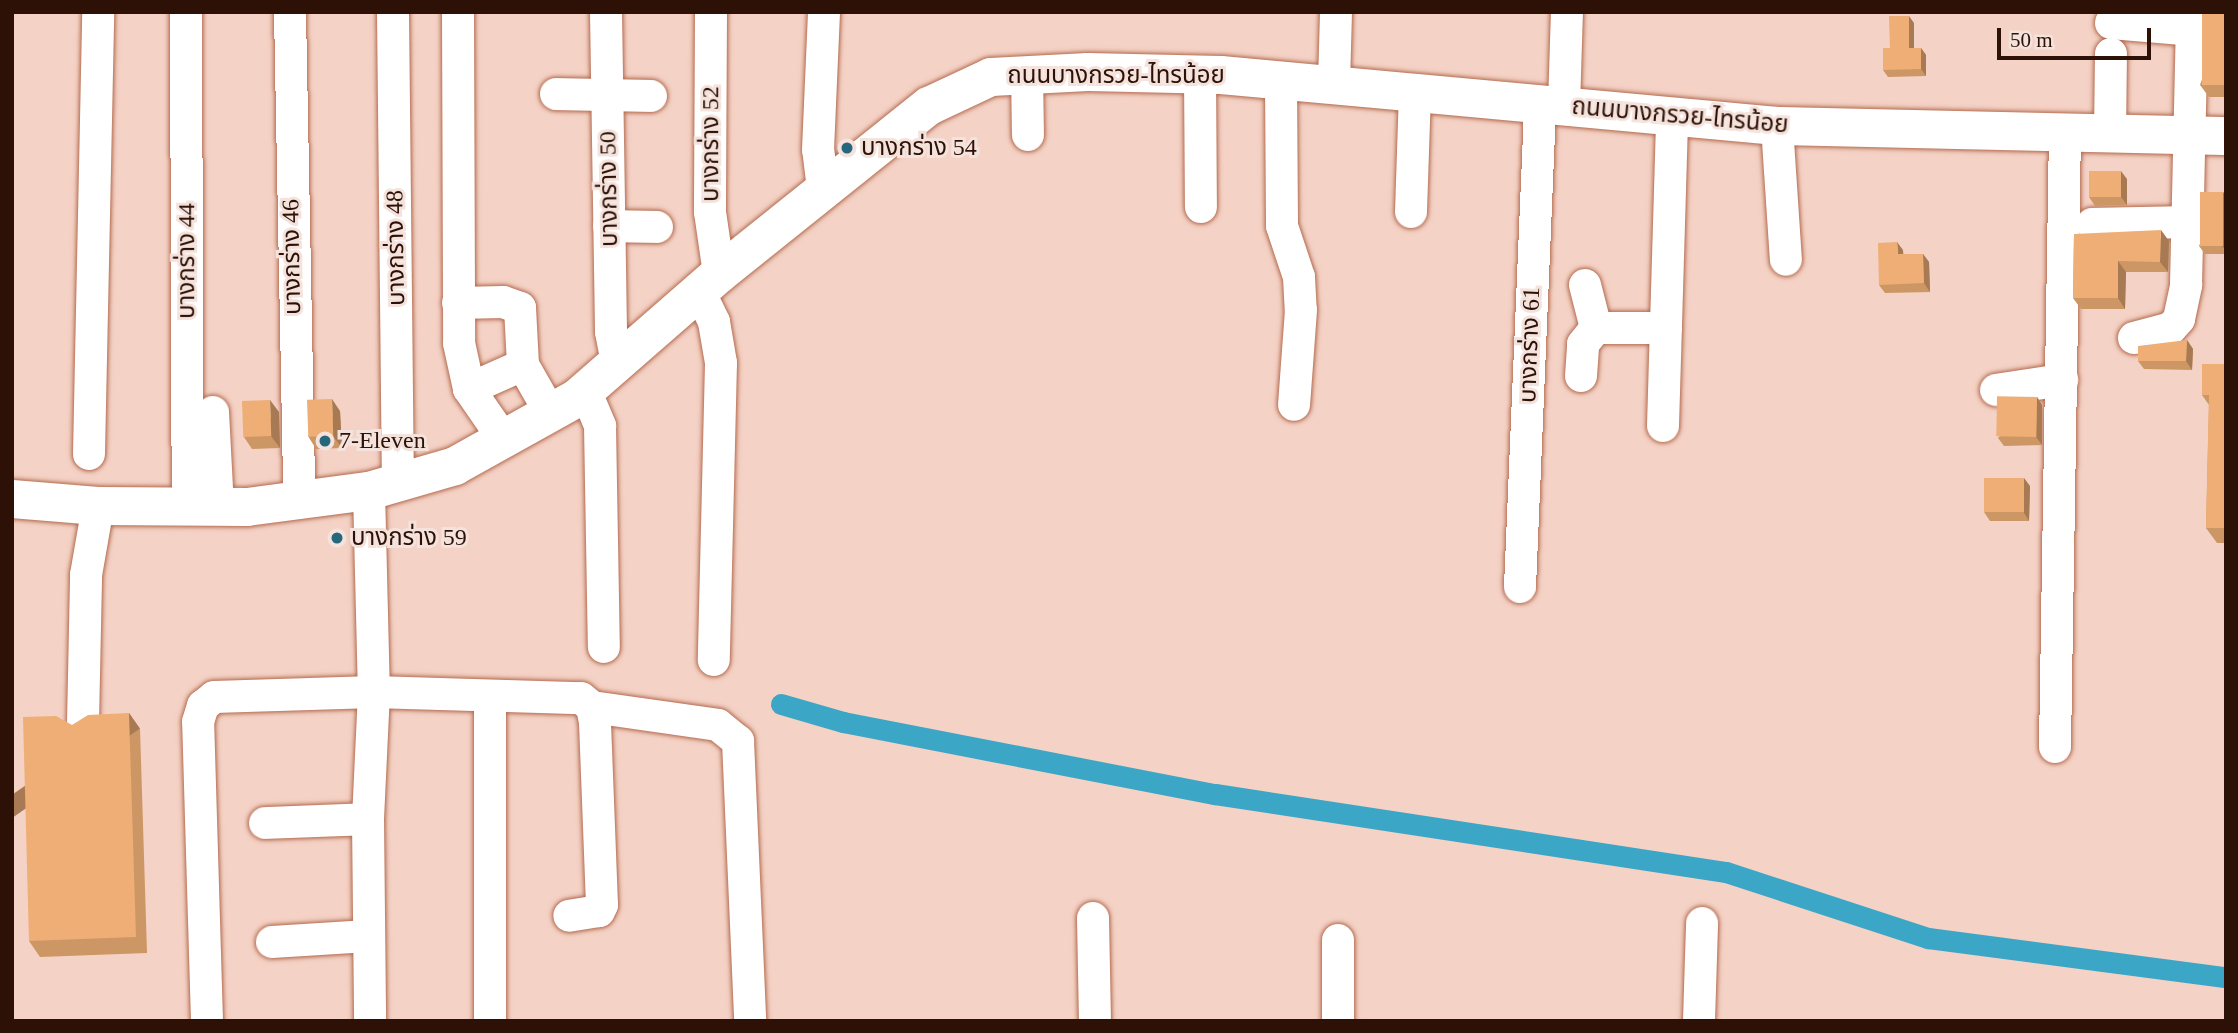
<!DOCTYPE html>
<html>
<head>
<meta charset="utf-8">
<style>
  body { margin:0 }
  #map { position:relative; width:2238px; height:1033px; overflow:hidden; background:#f4d2c5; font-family:"Times New Roman","Noto Sans Thai",serif }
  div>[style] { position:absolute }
  .canal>* { height:21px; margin:-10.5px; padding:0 10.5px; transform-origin:10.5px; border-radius:10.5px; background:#3ca6c6 }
  .roads { filter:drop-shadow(0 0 2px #b46a4e) drop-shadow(0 0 2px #b46a4e) }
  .minor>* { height:32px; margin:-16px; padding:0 16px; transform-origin:16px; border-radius:16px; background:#fff }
  .major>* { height:38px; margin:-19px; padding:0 19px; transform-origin:19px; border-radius:19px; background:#fff }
  .wall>* { inset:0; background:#cd9665 }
  .shaded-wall>* { inset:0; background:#a77a53; transform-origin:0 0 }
  .building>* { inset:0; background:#eeae76; transform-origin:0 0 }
  .dots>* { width:19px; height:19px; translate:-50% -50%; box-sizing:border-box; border:4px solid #f4e3dd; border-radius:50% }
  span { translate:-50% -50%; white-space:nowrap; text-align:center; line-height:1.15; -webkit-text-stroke:6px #f4e3dd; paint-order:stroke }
  .street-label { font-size:24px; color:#2e1106 }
  .poi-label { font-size:24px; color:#2e1106 }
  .left { translate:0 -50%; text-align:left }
  .frame { position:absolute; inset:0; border:14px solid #2e1106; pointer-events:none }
  .scale { position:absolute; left:1997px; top:28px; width:154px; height:32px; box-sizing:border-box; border:4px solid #2e1106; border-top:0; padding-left:9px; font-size:21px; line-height:24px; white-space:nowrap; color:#2e1106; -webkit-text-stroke:5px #f4e3dd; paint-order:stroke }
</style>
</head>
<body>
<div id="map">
  <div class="canal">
    <i style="left:781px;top:704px;width:65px;rotate:16.2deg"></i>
    <i style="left:843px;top:722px;width:379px;rotate:11deg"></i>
    <i style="left:1215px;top:794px;width:517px;rotate:8.68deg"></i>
    <i style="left:1726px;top:872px;width:213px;rotate:18.1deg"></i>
    <i style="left:1928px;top:938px;width:301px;rotate:7.5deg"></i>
  </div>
  <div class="roads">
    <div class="minor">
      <i style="left:186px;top:12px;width:497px;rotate:89.8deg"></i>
      <i style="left:290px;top:12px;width:490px;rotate:88.9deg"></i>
      <i style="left:393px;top:12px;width:471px;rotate:89.4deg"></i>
      <i style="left:458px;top:12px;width:331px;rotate:89.8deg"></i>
      <i style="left:459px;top:343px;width:47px;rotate:77.7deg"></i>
      <i style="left:469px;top:389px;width:63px;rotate:55.3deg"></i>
      <i style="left:606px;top:12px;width:320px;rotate:89.1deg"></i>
      <i style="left:611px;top:332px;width:33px;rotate:79deg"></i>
      <i style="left:711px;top:12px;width:200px;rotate:90.3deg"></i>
      <i style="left:710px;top:212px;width:63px;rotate:81.7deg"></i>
      <i style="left:2111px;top:23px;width:81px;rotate:4.9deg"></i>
      <i style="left:1027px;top:73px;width:62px;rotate:89.1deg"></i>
      <i style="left:1200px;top:74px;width:133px;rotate:89.6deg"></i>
      <i style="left:1281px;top:81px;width:145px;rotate:89.6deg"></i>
      <i style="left:1282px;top:226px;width:54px;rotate:71.6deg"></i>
      <i style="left:1299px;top:277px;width:33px;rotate:87deg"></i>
      <i style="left:1301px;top:310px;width:95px;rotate:94.2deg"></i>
      <i style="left:1334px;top:84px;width:72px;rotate:-88.4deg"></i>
      <i style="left:556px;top:94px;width:95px;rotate:1.2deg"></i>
      <i style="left:1564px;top:106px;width:94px;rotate:-88.2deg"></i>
      <i style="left:1777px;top:126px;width:134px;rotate:86.2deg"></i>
      <i style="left:2110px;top:134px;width:80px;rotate:-89.3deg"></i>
      <i style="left:823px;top:189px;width:39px;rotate:-97deg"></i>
      <i style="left:818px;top:150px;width:138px;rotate:-87.5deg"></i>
      <i style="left:1411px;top:212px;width:119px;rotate:-88.1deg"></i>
      <i style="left:2092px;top:224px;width:95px;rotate:-1.2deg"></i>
      <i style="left:609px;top:226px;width:48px;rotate:1.2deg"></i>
      <i style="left:1585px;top:285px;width:44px;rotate:75.7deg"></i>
      <i style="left:700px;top:293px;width:32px;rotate:64deg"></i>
      <i style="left:714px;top:322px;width:42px;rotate:80.3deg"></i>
      <i style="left:721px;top:363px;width:297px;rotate:91.4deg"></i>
      <i style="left:458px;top:303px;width:45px;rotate:-1.3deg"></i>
      <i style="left:503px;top:302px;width:18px;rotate:19deg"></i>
      <i style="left:520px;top:308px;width:57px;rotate:87deg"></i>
      <i style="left:523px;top:365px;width:56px;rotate:60.3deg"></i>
      <i style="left:2134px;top:338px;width:38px;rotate:-15deg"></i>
      <i style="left:2171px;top:328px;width:12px;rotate:-48deg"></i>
      <i style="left:2179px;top:319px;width:35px;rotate:-78deg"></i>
      <i style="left:2186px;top:285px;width:273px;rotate:-88.7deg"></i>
      <i style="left:1581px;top:376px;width:32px;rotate:-86deg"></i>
      <i style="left:1583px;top:344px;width:21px;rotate:-51deg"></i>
      <i style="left:1596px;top:328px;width:70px"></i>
      <i style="left:469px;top:389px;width:59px;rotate:-24deg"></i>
      <i style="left:585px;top:390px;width:39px;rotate:67deg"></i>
      <i style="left:600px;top:426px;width:221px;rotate:89deg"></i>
      <i style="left:1996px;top:390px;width:67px;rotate:-8.6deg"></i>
      <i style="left:213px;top:412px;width:96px;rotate:87deg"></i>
      <i style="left:1663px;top:426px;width:310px;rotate:-88.3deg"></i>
      <i style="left:89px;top:454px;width:442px;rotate:-88.8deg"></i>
      <i style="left:369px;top:491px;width:201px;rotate:88.6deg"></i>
      <i style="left:374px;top:692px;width:127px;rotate:92.7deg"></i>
      <i style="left:368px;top:819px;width:202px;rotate:89.4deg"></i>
      <i style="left:1520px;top:587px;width:483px;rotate:-87.6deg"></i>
      <i style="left:490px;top:696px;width:325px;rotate:90deg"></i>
      <i style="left:592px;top:707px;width:127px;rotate:8.1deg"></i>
      <i style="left:718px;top:725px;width:26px;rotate:39deg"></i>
      <i style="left:738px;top:741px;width:280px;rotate:87.5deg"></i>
      <i style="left:83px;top:723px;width:148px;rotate:-88.8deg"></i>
      <i style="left:86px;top:575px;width:70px;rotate:-80.1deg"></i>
      <i style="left:2055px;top:747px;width:613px;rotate:-89.07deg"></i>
      <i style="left:265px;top:823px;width:103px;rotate:-2.2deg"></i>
      <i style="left:1093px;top:918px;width:103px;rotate:88.9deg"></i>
      <i style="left:1338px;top:940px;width:81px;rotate:90deg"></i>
      <i style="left:272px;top:942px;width:96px;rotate:-3.6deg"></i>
      <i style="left:207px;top:1021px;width:299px;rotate:-91.7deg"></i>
      <i style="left:198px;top:722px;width:17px;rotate:-73deg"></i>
      <i style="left:203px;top:706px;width:14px;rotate:-39deg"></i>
      <i style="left:214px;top:697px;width:160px;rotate:-1.8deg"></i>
      <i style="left:374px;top:692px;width:207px;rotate:1.7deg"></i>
      <i style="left:581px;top:698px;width:14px;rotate:39deg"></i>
      <i style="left:592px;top:707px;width:16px;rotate:79deg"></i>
      <i style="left:595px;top:723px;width:182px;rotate:87.8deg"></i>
      <i style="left:602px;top:905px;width:7px;rotate:117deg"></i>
      <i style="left:599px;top:911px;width:30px;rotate:171deg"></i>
      <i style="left:1699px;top:1021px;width:98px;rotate:-88.2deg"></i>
    </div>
    <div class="major">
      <i style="left:12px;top:499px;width:86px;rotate:4.7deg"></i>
      <i style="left:98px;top:506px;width:149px;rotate:0.4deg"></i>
      <i style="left:247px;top:507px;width:123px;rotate:-7.5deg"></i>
      <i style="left:369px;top:491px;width:90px;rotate:-16.2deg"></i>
      <i style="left:455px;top:466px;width:140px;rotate:-29.1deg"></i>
      <i style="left:577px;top:398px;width:189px;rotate:-41.1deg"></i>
      <i style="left:719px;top:274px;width:269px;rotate:-38.7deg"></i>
      <i style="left:929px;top:106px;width:68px;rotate:-25.1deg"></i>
      <i style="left:991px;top:77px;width:97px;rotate:-3deg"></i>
      <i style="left:1088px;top:72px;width:133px;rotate:1.3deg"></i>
      <i style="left:1221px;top:75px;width:558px;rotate:5.24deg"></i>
      <i style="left:1777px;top:126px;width:449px;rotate:1.3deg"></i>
    </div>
  </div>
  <div class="wall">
    <i style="clip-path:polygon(2226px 12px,2226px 97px,2209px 97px,2200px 85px)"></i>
    <i style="clip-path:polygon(1914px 23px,1914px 48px,1921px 48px,1926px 55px,1926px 76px,1888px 77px,1883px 70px,1890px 48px)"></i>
    <i style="clip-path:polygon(2127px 179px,2127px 205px,2095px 206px,2089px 197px)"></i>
    <i style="clip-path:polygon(2223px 192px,2226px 196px,2226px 254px,2205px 254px,2199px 246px)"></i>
    <i style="clip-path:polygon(2074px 234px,2169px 241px,2168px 272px,2126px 272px,2125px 309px,2081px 309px,2073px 298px)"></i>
    <i style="clip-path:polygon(1903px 250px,1903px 254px,1923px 254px,1929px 262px,1930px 292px,1885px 293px,1879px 285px)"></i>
    <i style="clip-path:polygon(2187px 340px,2193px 349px,2192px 370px,2144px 369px,2138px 361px)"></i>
    <i style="clip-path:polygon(2226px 364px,2226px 543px,2217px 543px,2206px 528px,2209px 405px,2202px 395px)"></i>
    <i style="clip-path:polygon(2037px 397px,2042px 405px,2042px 445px,2004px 446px,1998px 438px)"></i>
    <i style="clip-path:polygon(340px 411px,342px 448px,316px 449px,308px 436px)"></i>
    <i style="clip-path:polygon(279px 412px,280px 448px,252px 449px,244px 437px)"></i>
    <i style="clip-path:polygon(2030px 486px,2029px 521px,1990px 521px,1984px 512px)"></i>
    <i style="clip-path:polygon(129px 713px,140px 729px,147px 953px,40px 957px,29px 941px,72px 725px)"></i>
  </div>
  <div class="shaded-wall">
    <i style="clip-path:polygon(2225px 12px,2226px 12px,2226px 87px,2224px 85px)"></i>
    <i style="clip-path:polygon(1909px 16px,1914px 23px,1914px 55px,1909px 48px)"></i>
    <i style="clip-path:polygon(1921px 48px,1926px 55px,1926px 76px,1921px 69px)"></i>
    <i style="clip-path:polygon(2121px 171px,2127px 179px,2127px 205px,2121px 197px)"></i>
    <i style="clip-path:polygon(2223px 192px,2226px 196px,2226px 251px,2222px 246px)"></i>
    <i style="clip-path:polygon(2161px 230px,2169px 241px,2168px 272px,2160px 262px)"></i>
    <i style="clip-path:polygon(1897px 242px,1903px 250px,1904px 263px,1898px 254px)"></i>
    <i style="clip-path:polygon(1923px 254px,1929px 262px,1930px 292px,1924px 283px)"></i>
    <i style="clip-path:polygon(2118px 261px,2126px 272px,2125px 309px,2118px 298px)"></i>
    <i style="clip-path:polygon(2187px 340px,2193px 349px,2192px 370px,2186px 361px)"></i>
    <i style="clip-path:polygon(2037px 397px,2042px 405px,2042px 445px,2036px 437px)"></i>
    <i style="clip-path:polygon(332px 399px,340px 411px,342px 448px,333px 436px)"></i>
    <i style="clip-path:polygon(270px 400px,279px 412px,280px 448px,271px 436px)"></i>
    <i style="clip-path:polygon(2024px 478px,2030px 486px,2029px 521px,2024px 513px)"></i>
    <i style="left:129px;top:713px;width:19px;height:224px;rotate:55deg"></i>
  </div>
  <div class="building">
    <i style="left:2202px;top:12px;width:23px;height:73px"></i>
    <i style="clip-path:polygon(1889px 16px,1909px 16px,1909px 48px,1921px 48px,1921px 69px,1883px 70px,1883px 48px,1890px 48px)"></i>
    <i style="left:2089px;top:171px;width:32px;height:26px"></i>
    <i style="left:2200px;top:192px;width:23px;height:54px"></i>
    <i style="clip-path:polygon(2161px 230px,2160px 262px,2118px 261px,2118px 298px,2073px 298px,2074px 234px)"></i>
    <i style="clip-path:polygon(1897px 242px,1898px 254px,1923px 254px,1924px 283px,1879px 285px,1878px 243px)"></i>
    <i style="clip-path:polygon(2187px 340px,2186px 361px,2138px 361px,2138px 346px)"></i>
    <i style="clip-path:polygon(2202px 364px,2226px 364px,2226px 528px,2206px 528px,2209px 395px,2202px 395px)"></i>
    <i style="left:2037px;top:397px;width:40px;height:40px;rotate:91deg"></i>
    <i style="left:332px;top:399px;width:37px;height:25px;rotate:88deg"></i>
    <i style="left:270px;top:400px;width:36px;height:28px;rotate:88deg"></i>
    <i style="left:1984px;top:478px;width:40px;height:34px"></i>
    <i style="clip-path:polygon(129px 713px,136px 937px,29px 941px,23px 717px,56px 716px,72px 725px,88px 715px)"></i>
  </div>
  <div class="dots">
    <i style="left:847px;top:148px;background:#26677b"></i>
    <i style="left:325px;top:441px;background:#26677b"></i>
    <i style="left:337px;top:538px;background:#26677b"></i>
  </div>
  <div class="street-label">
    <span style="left:1116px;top:76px">ถนนบางกรวย-ไทรน้อย</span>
    <span style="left:1680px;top:116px;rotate:5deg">ถนนบางกรวย-ไทรน้อย</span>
    <span style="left:711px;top:144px;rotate:-90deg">บางกร่าง 52</span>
    <span style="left:609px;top:189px;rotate:-91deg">บางกร่าง 50</span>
    <span style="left:396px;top:248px;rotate:-91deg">บางกร่าง 48</span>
    <span style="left:292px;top:257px;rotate:-91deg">บางกร่าง 46</span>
    <span style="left:187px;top:261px;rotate:-90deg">บางกร่าง 44</span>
    <span style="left:1530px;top:345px;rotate:-88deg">บางกร่าง 61</span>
  </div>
  <div class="poi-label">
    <span class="left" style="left:861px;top:148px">บางกร่าง 54</span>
    <span class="left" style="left:339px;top:441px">7-Eleven</span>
    <span class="left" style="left:351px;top:538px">บางกร่าง 59</span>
  </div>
  <div class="frame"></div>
  <div class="scale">50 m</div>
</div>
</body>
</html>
